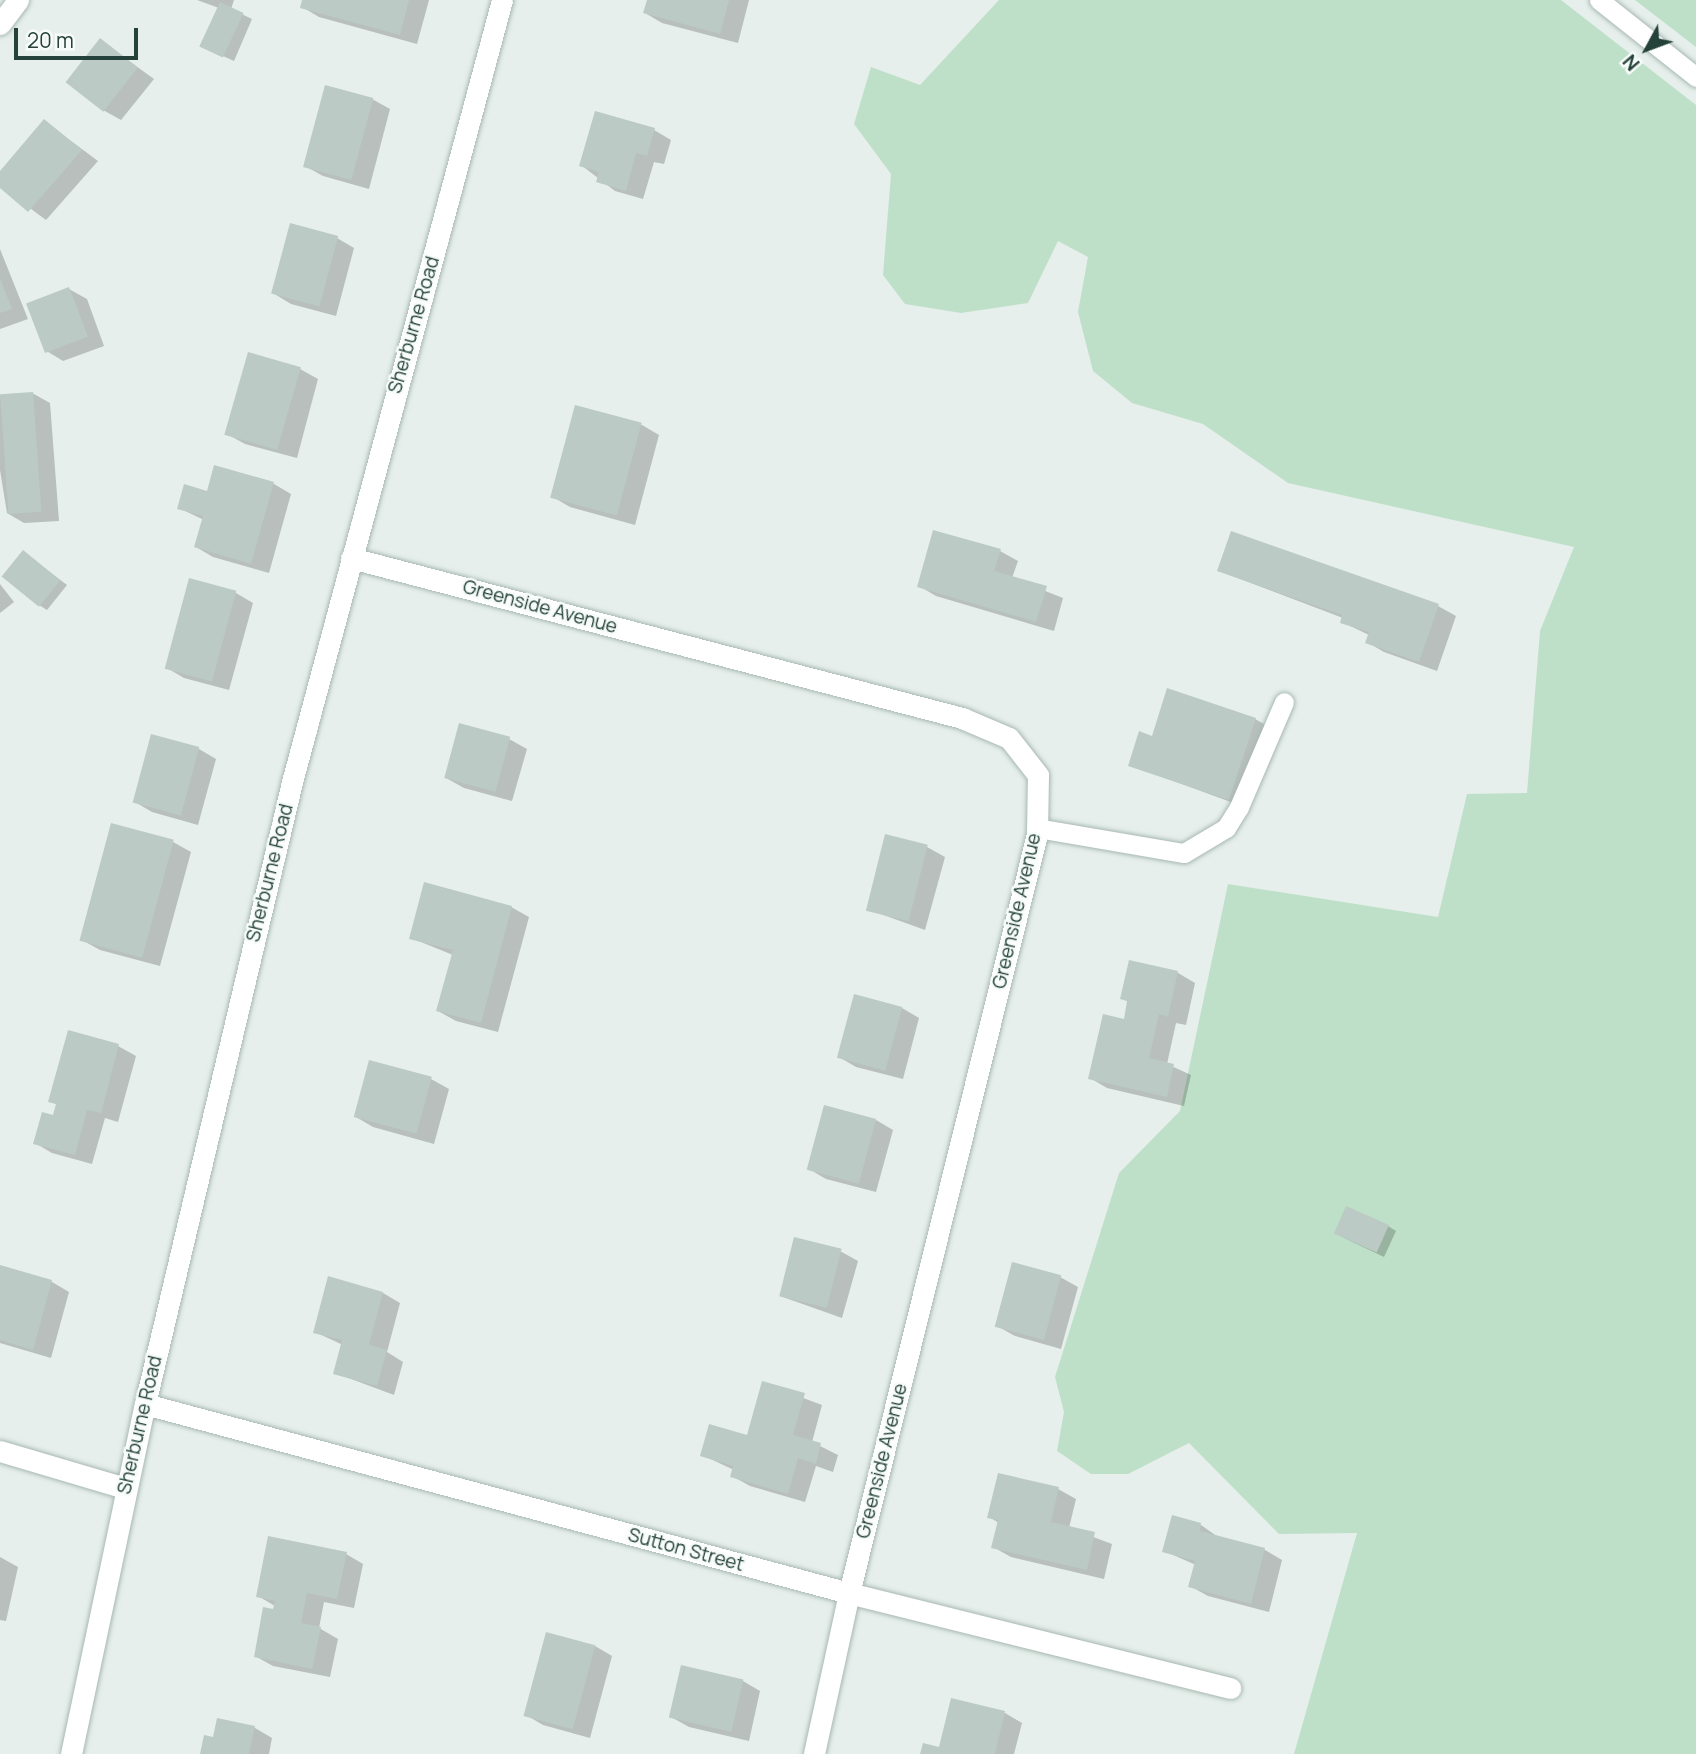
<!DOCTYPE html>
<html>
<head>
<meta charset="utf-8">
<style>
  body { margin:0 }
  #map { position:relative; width:1696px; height:1754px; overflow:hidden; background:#e6efeb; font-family:Manrope,sans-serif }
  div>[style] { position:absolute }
  .green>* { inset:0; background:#bfe0c8 }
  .shadow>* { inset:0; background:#0003 }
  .building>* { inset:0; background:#bbcac4; transform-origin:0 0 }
  .roads { filter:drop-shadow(0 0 2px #a8b8b2) drop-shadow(0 0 2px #a8b8b2) }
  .service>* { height:19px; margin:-9.5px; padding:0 9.5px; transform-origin:9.5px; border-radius:9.5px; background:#fff }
  .minor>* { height:21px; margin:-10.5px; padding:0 10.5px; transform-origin:10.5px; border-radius:10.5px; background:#fff }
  span { translate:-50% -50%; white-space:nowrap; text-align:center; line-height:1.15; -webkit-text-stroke:5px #f7fbf9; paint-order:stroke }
  .street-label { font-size:19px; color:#24423a }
  .north { position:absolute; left:1612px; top:14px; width:70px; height:70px; -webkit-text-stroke:5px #f7fbf9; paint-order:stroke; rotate:229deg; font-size:19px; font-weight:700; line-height:28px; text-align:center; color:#24423a }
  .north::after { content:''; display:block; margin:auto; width:24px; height:32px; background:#24423a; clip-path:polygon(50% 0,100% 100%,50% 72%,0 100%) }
  .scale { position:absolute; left:14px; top:28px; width:124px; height:32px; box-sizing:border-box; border:4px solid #24423a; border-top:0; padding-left:9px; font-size:21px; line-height:24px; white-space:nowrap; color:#24423a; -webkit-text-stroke:5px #f7fbf9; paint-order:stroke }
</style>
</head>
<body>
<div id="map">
  <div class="green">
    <i style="clip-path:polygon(999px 0,1561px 0,1696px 105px,1696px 1754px,1294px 1754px,1357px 1533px,1279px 1534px,1189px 1443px,1128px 1474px,1091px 1474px,1057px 1451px,1064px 1412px,1055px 1377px,1119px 1173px,1180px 1111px,1228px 884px,1438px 917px,1467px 794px,1527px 793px,1540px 631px,1574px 547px,1288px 483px,1203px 424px,1132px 403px,1093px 371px,1078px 312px,1088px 257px,1058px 241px,1028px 303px,961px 313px,905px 304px,883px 275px,891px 174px,854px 124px,871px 67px,920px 85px)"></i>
    <i style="clip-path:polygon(1635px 0,1696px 0,1696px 47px)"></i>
  </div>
  <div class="shadow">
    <i style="clip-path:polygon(197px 0,234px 0,231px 9px,252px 19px,234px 61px,212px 51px,219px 8px)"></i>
    <i style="clip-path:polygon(304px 0,429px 0,417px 44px,319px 17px,302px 7px)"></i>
    <i style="clip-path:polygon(648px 0,749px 0,738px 43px,662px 23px,645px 13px)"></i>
    <i style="clip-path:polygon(100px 40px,154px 79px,121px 120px,103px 110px)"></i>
    <i style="clip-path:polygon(372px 99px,390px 109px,369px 189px,323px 176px,305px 166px)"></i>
    <i style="clip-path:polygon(44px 121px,98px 161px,46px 220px,0 186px,0 173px)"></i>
    <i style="clip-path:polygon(654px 130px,671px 140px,664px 164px,654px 162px,643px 199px,615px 191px,581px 165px)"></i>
    <i style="clip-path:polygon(337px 238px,354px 248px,336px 316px,291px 304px,273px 293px)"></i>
    <i style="clip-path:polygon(0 249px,28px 319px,0 329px)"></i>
    <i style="clip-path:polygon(69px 289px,87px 299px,104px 346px,63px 361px,45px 350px)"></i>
    <i style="clip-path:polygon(300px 369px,318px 379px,297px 458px,245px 444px,227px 434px)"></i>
    <i style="clip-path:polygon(32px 393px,50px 403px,59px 521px,24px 523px,7px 513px,0 470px,0 396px)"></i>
    <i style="clip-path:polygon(576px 407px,642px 425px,659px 435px,635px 525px,570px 507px,553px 497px)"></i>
    <i style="clip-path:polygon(216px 467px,274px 484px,291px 494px,269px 573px,213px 557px,196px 547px,204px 520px,179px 508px,208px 493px)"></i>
    <i style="clip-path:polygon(1000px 551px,1018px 561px,1012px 578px,1063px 598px,1054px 631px,936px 596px,919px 586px)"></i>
    <i style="clip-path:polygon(23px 552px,67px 585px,47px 610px,39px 605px)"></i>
    <i style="clip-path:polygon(1219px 571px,1438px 606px,1456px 616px,1437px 671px,1384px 652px,1367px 642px,1369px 635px,1342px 622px,1343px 618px)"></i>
    <i style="clip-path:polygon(190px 581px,236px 593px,253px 603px,229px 690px,184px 678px,167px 668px)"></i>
    <i style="clip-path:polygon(0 584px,14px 602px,0 613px)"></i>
    <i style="clip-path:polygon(1255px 719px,1273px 729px,1247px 808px,1130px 765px)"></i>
    <i style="clip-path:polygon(152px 736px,199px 749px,216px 759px,198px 825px,152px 812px,135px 802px)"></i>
    <i style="clip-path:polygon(509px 739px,527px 749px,512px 801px,464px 788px,446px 778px)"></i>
    <i style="clip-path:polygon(173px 842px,191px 852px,160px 966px,100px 950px,82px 940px)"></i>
    <i style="clip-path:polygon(927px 847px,945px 857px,925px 930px,867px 909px)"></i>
    <i style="clip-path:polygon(511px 907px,529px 917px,498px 1032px,456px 1021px,438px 1011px,453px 955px,411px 938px)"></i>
    <i style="clip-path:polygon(1130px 962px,1178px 973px,1195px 983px,1186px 1025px,1176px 1023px,1167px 1064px,1191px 1075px,1184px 1106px,1107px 1088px,1090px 1078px,1125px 1021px,1129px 1002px,1122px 998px)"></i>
    <i style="clip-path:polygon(855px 996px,902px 1008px,919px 1018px,903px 1079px,856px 1067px,839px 1057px)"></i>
    <i style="clip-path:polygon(118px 1046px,136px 1056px,118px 1122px,105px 1118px,92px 1164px,52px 1153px,35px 1143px,55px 1117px,58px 1105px,50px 1101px)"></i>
    <i style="clip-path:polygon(431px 1079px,449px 1089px,434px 1144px,373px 1127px,356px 1117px)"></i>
    <i style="clip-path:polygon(876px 1120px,893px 1130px,876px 1192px,826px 1179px,809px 1169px)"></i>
    <i style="clip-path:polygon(1388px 1226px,1396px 1231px,1384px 1257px,1344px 1238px)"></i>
    <i style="clip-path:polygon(840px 1251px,858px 1261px,842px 1318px,780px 1296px)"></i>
    <i style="clip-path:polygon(0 1267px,52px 1282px,69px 1292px,51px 1358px,0 1343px)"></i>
    <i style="clip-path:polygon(1060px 1277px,1078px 1287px,1061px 1349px,1015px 1336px,997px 1326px)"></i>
    <i style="clip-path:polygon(329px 1278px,383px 1293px,400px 1303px,387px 1352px,403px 1362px,394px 1395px,335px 1373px,343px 1345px,315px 1332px)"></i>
    <i style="clip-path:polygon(763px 1383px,822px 1405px,812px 1442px,838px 1455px,833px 1472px,816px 1466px,805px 1502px,750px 1486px,732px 1476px,734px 1470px,702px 1455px,748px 1437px)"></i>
    <i style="clip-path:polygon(1058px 1489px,1076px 1499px,1069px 1528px,1112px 1544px,1104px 1579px,1011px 1557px,993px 1547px,999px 1523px,989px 1517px)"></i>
    <i style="clip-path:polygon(1201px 1525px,1218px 1537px,1265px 1550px,1282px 1560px,1269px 1612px,1208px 1596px,1190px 1586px,1196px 1565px,1164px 1551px)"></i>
    <i style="clip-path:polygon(346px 1554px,363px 1564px,354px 1608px,324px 1602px,319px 1628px,338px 1639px,330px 1677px,273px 1666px,255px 1656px,275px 1606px,258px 1596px)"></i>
    <i style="clip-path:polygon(0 1557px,18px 1567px,6px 1621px,0 1620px)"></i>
    <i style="clip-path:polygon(595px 1646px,612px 1656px,590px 1738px,543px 1725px,526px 1715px)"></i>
    <i style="clip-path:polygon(743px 1681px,760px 1691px,749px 1741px,689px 1727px,671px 1717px)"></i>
    <i style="clip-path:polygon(1005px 1713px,1022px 1723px,1014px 1754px,922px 1754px,941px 1749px)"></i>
    <i style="clip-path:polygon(219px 1720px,255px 1728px,272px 1738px,269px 1754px,202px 1754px,215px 1739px)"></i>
  </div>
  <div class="building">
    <i style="clip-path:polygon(302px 0,409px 0,400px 35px,300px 8px)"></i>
    <i style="clip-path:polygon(647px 0,729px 0,720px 34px,643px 13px)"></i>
    <i style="left:220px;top:2px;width:26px;height:49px;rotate:25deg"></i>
    <i style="left:100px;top:38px;width:48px;height:56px;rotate:38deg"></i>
    <i style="left:325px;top:85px;width:50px;height:85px;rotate:15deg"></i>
    <i style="clip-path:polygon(595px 111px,655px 128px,647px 156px,636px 153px,626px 191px,596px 182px,599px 172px,579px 166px)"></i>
    <i style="clip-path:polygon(44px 119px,82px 150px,28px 212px,0 188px,0 171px)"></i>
    <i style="left:290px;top:223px;width:50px;height:73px;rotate:15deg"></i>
    <i style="clip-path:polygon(0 278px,12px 309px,0 313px)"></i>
    <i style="left:69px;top:287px;width:53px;height:46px;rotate:69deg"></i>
    <i style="left:248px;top:352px;width:55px;height:86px;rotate:16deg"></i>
    <i style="left:33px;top:392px;width:120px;height:33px;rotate:86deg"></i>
    <i style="left:575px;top:405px;width:69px;height:96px;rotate:15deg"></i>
    <i style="clip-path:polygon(214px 465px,274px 482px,251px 564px,194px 547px,203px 516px,177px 509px,184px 484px,207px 491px)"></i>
    <i style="clip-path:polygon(933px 530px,1001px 549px,994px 571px,1047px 586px,1036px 622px,917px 587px)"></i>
    <i style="clip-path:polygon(1231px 531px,1439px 604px,1419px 662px,1365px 643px,1369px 632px,1340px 623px,1342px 615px,1217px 571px)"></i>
    <i style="left:23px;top:550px;width:48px;height:34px;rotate:39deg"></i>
    <i style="left:189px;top:578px;width:49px;height:94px;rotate:15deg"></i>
    <i style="clip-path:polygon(1167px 688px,1256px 718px,1229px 800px,1128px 766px,1139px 731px,1152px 736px)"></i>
    <i style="left:459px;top:723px;width:53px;height:57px;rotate:15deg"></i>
    <i style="left:151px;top:734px;width:50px;height:71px;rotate:15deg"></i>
    <i style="left:111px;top:823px;width:65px;height:122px;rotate:15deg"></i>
    <i style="left:885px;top:834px;width:44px;height:79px;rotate:14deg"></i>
    <i style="clip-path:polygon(424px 882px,512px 906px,481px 1023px,436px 1011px,453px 950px,409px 939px)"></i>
    <i style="clip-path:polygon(1129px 960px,1178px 971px,1168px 1017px,1159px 1014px,1149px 1058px,1174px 1064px,1167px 1097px,1088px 1079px,1103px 1014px,1124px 1019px,1127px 1001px,1120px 999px)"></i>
    <i style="left:854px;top:994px;width:50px;height:66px;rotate:15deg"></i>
    <i style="clip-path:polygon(68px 1030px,119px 1044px,101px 1113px,87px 1110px,75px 1155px,33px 1144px,42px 1112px,53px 1115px,56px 1104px,48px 1102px)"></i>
    <i style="left:369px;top:1060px;width:65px;height:59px;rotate:15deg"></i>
    <i style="left:824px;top:1105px;width:54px;height:67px;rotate:15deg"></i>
    <i style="left:1346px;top:1206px;width:47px;height:30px;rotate:24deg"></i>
    <i style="left:794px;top:1237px;width:49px;height:61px;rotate:14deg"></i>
    <i style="left:1012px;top:1262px;width:51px;height:67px;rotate:15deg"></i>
    <i style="clip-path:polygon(0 1265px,52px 1280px,33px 1350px,0 1340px)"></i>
    <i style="clip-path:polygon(328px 1276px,383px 1292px,369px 1345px,387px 1350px,377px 1386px,333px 1374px,342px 1340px,313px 1333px)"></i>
    <i style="clip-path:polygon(762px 1381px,805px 1393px,793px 1435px,821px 1443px,816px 1464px,798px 1458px,788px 1494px,730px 1477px,733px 1466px,700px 1456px,709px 1424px,747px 1435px)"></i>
    <i style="clip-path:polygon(998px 1473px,1059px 1487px,1051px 1522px,1095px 1532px,1087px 1570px,991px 1548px,998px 1520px,987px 1518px)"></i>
    <i style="clip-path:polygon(1172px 1515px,1201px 1523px,1200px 1531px,1265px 1548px,1251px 1604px,1188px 1587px,1195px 1561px,1162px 1552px)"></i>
    <i style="clip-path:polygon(268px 1536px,347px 1552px,337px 1599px,307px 1593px,301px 1623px,321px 1627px,312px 1669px,254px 1657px,263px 1607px,273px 1609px,275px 1601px,256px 1597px)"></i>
    <i style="left:546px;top:1632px;width:51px;height:87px;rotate:15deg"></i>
    <i style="left:681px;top:1665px;width:64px;height:54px;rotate:13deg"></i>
    <i style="clip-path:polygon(951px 1698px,1005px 1711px,995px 1754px,920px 1754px,923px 1743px,939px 1747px)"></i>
    <i style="clip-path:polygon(217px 1718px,255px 1726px,249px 1754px,200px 1754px,204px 1735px,213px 1737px)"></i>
  </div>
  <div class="roads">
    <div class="service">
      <i style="left:1599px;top:0;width:124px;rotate:38.4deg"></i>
      <i style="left:1037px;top:828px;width:149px;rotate:9.7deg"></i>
      <i style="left:1184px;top:853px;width:49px;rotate:-30.8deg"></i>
      <i style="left:1226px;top:828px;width:25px;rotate:-58deg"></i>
      <i style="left:1239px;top:807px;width:114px;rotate:-66.8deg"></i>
    </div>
    <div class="minor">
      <i style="left:0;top:24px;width:30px;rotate:-53deg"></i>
      <i style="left:351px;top:558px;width:632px;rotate:14.67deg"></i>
      <i style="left:962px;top:718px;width:51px;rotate:23.1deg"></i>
      <i style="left:1009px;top:738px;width:47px;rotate:51.9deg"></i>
      <i style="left:1038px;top:775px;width:59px;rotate:91deg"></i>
      <i style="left:1037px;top:834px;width:782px;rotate:103.91deg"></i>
      <i style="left:849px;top:1593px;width:165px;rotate:102.3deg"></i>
      <i style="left:145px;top:1404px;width:729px;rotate:15.03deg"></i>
      <i style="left:849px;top:1593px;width:393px;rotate:14deg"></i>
      <i style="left:0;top:1451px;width:130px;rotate:16.5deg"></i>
      <i style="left:71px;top:1754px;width:358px;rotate:-78.1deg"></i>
      <i style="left:145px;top:1404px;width:639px;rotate:-76.7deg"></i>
      <i style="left:292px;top:782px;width:810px;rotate:-74.97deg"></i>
    </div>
  </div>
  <div class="street-label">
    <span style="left:414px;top:325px;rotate:-74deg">Sherburne Road</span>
    <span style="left:540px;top:607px;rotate:15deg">Greenside Avenue</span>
    <span style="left:270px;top:873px;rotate:-76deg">Sherburne Road</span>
    <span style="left:1017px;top:911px;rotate:-77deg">Greenside Avenue</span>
    <span style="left:140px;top:1425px;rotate:-77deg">Sherburne Road</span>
    <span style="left:882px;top:1461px;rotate:-76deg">Greenside Avenue</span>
    <span style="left:686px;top:1550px;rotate:15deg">Sutton Street</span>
  </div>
  <div class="north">N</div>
  <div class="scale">20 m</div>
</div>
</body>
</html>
